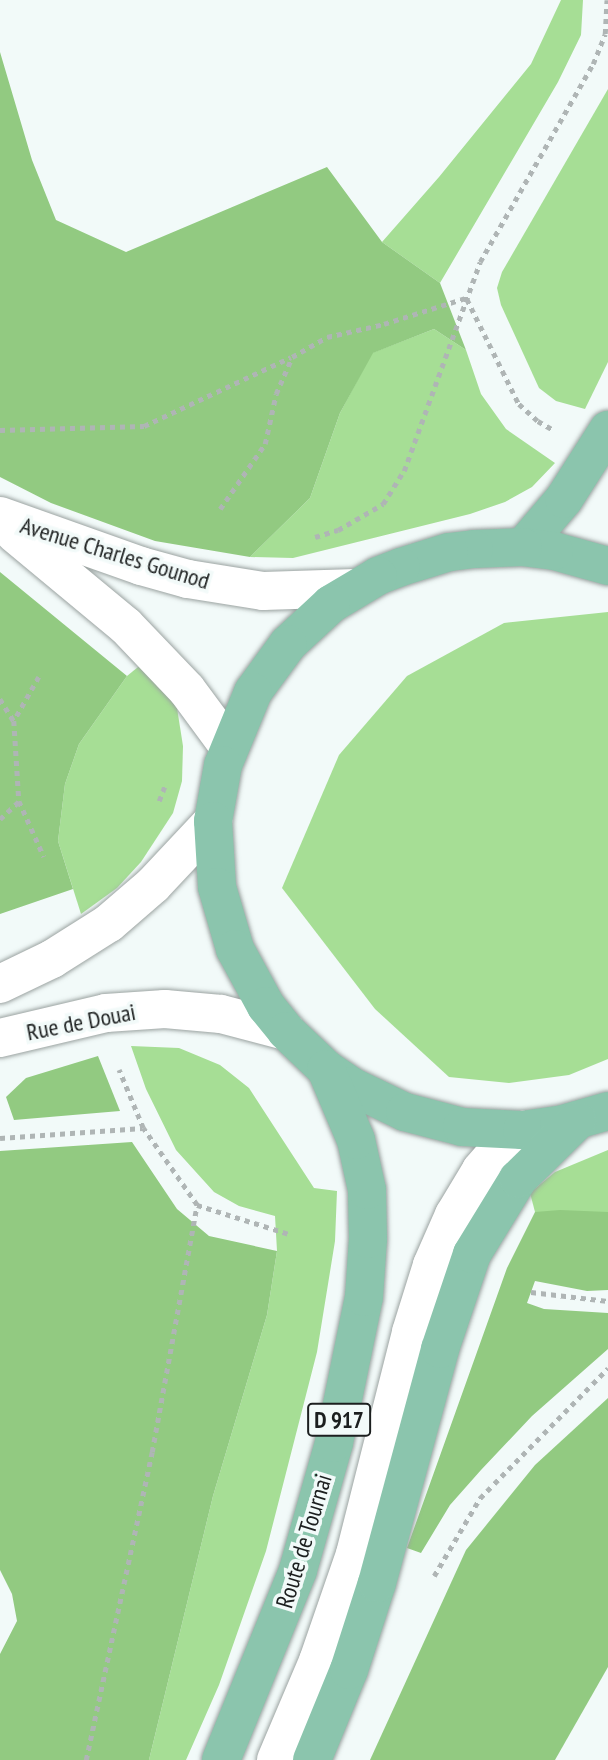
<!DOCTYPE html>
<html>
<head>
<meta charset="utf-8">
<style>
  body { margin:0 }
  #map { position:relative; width:608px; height:1760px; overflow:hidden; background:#f2faf9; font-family:"PT Sans Narrow",sans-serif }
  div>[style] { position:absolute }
  .green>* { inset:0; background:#a6de95 }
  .forest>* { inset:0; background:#92ca81 }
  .path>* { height:4.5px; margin-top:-2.25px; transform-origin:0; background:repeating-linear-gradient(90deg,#afb5b5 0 5px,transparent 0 10px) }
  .roads { filter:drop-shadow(0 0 2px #9ba3a1) drop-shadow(0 0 2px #9ba3a1) }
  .minor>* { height:38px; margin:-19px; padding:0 19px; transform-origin:19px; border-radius:19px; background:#fff }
  .major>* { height:38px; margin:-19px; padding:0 19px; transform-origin:19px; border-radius:19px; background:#8bc5ad }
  span { translate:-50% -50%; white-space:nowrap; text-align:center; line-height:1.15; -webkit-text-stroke:7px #f2faf9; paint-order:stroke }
  .shield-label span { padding:2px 5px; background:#f2faf9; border:2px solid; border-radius:5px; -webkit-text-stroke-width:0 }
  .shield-label { font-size:23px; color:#1c1f1f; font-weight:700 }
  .street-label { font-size:24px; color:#1c1f1f }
</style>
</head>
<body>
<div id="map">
  <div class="green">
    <i style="clip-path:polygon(561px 0,583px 0,581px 35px,558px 82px,440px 283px,382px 242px,439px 177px,531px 64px)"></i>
    <i style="clip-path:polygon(608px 89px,608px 362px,585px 409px,556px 401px,539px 388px,501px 305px,497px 288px,502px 272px)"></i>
    <i style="clip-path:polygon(434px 329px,466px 350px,481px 394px,506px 429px,555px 463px,532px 487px,505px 502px,470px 514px,293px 558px,250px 557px,310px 498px,340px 413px,372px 353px)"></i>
    <i style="clip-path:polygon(608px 612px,608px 1059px,569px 1075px,509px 1083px,449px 1077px,375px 1009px,282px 888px,339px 755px,407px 676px,504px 623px)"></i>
    <i style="clip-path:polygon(143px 663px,177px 708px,183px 746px,182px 781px,173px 813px,141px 862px,117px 888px,81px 914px,58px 841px,65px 784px,79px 744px,127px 676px)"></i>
    <i style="clip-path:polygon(131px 1046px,179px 1048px,220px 1065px,249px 1088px,314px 1188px,337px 1191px,335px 1241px,317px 1352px,266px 1551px,219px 1685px,186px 1760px,149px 1760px,213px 1496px,267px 1315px,277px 1251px,275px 1216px,239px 1206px,214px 1192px,176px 1150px,146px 1089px)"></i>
    <i style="clip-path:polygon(608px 1150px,608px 1212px,535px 1212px,530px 1193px,555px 1172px)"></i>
  </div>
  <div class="forest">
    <i style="clip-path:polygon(0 52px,32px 160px,56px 220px,126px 252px,327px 167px,382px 242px,440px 283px,466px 350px,434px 329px,373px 353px,340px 413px,310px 498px,250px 557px,155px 541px,51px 503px,0 477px)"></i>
    <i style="clip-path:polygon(0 572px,127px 676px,79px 744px,65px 784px,58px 841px,73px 889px,0 914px)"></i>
    <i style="clip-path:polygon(98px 1056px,120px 1111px,14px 1120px,6px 1097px,26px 1078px)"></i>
    <i style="clip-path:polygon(132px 1142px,177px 1209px,209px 1236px,277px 1251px,267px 1315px,213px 1496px,149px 1760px,0 1760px,0 1654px,17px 1621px,12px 1594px,0 1570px,0 1151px)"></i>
    <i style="clip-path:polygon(560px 1210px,608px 1212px,608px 1290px,587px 1291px,535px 1281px,527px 1303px,544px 1309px,608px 1313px,608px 1349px,532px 1416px,481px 1470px,450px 1505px,421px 1553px,407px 1548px,507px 1268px,535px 1212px)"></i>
    <i style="clip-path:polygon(608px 1398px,608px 1667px,555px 1760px,370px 1760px,466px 1550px,535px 1465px)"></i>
  </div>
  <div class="path">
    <i style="left:467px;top:299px;width:117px;rotate:63.7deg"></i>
    <i style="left:519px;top:404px;width:25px;rotate:42deg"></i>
    <i style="left:538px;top:421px;width:16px;rotate:30deg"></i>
    <i style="left:0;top:430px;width:144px;rotate:-1.6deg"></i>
    <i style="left:144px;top:426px;width:162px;rotate:-25.1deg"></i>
    <i style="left:220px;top:509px;width:79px;rotate:-55.3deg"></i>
    <i style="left:265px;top:444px;width:51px;rotate:-77.6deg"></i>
    <i style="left:276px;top:394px;width:40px;rotate:-66.6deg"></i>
    <i style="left:292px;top:357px;width:40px;rotate:-29.7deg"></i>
    <i style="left:327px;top:337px;width:58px;rotate:-12.8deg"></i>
    <i style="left:384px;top:324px;width:86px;rotate:-17.6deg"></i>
    <i style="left:315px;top:537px;width:24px;rotate:-17deg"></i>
    <i style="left:338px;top:530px;width:52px;rotate:-30deg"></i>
    <i style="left:383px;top:504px;width:39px;rotate:-58deg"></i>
    <i style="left:404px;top:471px;width:222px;rotate:-70deg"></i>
    <i style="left:480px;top:262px;width:228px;rotate:-60.3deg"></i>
    <i style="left:593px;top:64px;width:32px;rotate:-68deg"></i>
    <i style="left:605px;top:34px;width:34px;rotate:-87deg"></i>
    <i style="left:39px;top:677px;width:51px;rotate:119.6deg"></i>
    <i style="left:14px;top:721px;width:80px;rotate:86.4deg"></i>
    <i style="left:19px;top:801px;width:61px;rotate:65.9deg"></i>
    <i style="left:0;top:699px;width:26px;rotate:58deg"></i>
    <i style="left:159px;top:801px;width:19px;rotate:-69deg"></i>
    <i style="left:0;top:819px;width:26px;rotate:-43deg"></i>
    <i style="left:0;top:1138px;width:143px;rotate:-4deg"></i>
    <i style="left:197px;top:1205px;width:96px;rotate:17.5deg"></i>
    <i style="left:531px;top:1292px;width:78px;rotate:6.7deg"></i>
    <i style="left:434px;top:1576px;width:91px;rotate:-59.5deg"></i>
    <i style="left:480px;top:1498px;width:182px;rotate:-45.4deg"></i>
    <i style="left:86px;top:1760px;width:315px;rotate:-77.9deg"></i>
    <i style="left:152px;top:1452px;width:251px;rotate:-79.7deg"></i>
    <i style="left:197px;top:1205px;width:94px;rotate:-125deg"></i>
    <i style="left:143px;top:1128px;width:63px;rotate:-112.5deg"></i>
  </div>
  <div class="roads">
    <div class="minor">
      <i style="left:0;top:516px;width:150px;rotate:19.5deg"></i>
      <i style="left:141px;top:566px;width:49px;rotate:15.5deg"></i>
      <i style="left:188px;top:579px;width:76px;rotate:9.1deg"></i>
      <i style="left:263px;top:591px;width:93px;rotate:-1.8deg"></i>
      <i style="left:15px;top:534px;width:144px;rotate:39.7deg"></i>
      <i style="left:126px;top:626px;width:88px;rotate:46.4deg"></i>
      <i style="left:187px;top:690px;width:71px;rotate:53.6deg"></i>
      <i style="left:0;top:984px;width:58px;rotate:-25.7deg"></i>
      <i style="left:52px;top:959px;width:67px;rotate:-32.3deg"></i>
      <i style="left:109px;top:923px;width:58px;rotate:-40.8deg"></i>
      <i style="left:153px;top:885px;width:88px;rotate:-46.8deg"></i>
      <i style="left:0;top:1038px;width:109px;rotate:-13.3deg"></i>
      <i style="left:106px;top:1013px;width:59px;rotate:-3.9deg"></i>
      <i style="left:165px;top:1009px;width:56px;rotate:5.1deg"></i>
      <i style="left:221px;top:1014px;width:67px;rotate:14.7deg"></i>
      <i style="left:276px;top:1760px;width:108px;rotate:-67deg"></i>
      <i style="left:318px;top:1661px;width:113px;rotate:-70.9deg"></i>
      <i style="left:355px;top:1554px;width:229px;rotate:-75.8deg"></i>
      <i style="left:411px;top:1332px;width:70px;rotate:-72.6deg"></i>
      <i style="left:432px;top:1265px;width:55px;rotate:-66.3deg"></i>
      <i style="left:454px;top:1215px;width:52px;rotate:-59deg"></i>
      <i style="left:481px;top:1170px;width:32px;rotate:-49deg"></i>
      <i style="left:502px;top:1146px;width:26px;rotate:-39deg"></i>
    </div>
    <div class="major">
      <i style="left:523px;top:547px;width:63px;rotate:-49.5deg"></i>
      <i style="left:564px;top:499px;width:82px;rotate:-57.5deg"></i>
      <i style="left:608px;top:566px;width:56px;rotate:-164.5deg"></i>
      <i style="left:554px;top:551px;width:31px;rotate:-173deg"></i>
      <i style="left:523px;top:547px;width:49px;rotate:177.7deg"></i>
      <i style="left:474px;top:549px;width:25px;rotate:173deg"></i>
      <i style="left:449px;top:552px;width:50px;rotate:162.6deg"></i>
      <i style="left:401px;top:567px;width:25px;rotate:159deg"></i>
      <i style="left:378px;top:576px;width:55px;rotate:149.2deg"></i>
      <i style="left:331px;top:604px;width:59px;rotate:137.1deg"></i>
      <i style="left:288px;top:644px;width:59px;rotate:126.1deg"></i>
      <i style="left:253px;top:692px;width:79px;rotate:112.3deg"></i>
      <i style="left:223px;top:765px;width:57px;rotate:100.1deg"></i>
      <i style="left:213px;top:821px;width:66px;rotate:86.5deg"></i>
      <i style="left:217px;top:887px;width:65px;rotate:73.8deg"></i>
      <i style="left:235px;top:949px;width:65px;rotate:61.5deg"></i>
      <i style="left:266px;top:1006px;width:32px;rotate:51deg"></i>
      <i style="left:286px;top:1031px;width:55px;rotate:43.5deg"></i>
      <i style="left:326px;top:1069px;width:30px;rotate:34deg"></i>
      <i style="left:351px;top:1086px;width:60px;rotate:25.7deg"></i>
      <i style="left:405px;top:1112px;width:59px;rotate:14.7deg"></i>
      <i style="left:462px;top:1127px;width:60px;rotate:2.9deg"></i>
      <i style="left:522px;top:1130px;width:37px;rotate:-8deg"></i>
      <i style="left:559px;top:1125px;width:51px;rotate:-15.9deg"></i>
      <i style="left:221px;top:1760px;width:205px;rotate:-67.9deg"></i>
      <i style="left:298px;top:1570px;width:132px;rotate:-74.2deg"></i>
      <i style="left:334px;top:1443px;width:149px;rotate:-78.4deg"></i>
      <i style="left:364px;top:1297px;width:58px;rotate:-86.1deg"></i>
      <i style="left:368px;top:1239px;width:49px;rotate:-91.2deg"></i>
      <i style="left:367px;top:1190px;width:51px;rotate:-102.4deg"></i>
      <i style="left:356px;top:1140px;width:77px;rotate:-112.9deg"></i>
      <i style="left:312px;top:1760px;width:97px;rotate:-67.7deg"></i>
      <i style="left:349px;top:1670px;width:91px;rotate:-72.2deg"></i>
      <i style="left:377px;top:1583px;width:242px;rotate:-74.9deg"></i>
      <i style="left:440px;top:1349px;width:100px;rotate:-71.4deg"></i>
      <i style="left:472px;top:1254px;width:88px;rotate:-58.5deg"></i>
      <i style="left:518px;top:1179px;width:83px;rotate:-44.5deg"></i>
    </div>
  </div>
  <div class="shield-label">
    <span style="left:339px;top:1420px">D 917</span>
  </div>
  <div class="street-label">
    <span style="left:115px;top:553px;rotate:17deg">Avenue Charles Gounod</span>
    <span style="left:81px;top:1022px;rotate:-11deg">Rue de Douai</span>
    <span style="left:304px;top:1541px;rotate:-73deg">Route de Tournai</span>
  </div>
</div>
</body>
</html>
